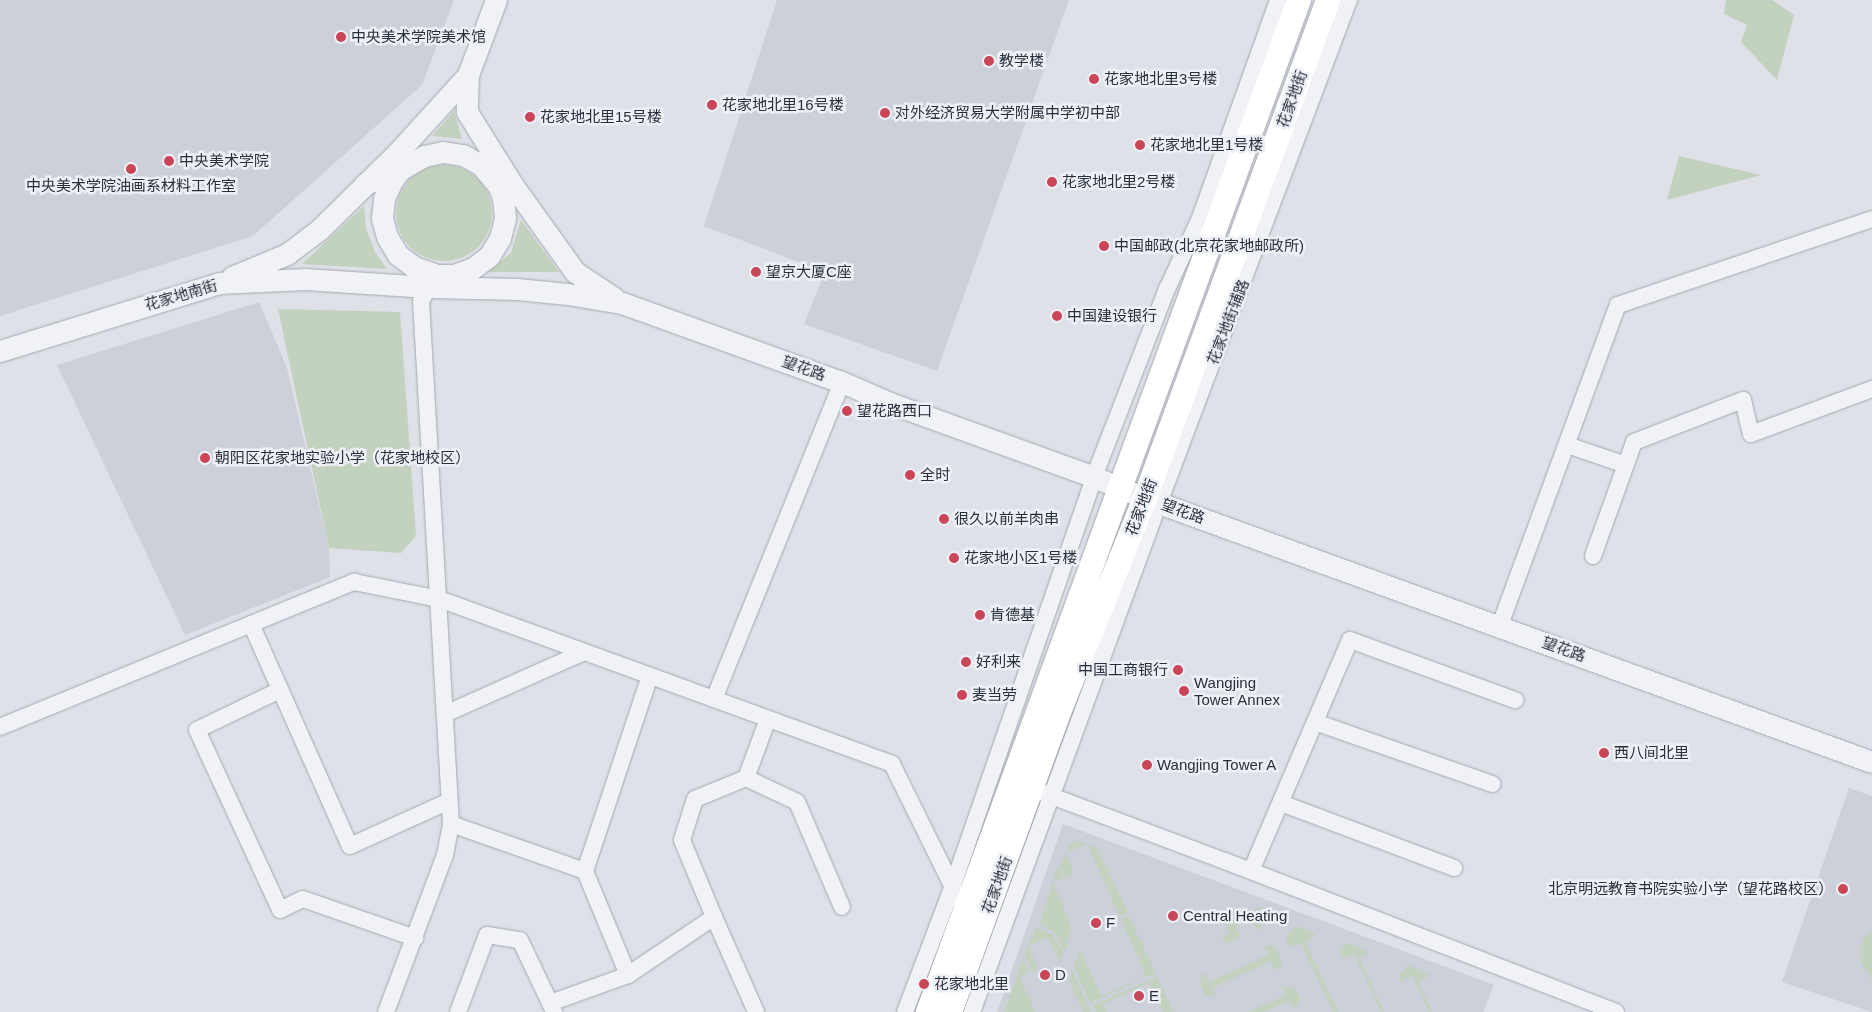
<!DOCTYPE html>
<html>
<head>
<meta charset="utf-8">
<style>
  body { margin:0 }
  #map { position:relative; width:1872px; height:1012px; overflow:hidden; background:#dee1e7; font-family:Arial,"Noto Sans SC",sans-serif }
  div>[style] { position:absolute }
  .built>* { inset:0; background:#ccd0d9 }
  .green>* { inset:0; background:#c3d1bf }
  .round { border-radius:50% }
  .roads { filter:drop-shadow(0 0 1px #a4a8b1) drop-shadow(0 0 1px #a4a8b1) }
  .minor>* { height:16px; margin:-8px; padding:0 8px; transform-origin:8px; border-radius:8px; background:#f0f2f6 }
  .tertiary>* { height:21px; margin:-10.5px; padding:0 10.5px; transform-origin:10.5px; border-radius:10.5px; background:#f0f2f6 }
  .secondary>* { height:24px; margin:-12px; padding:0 12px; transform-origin:12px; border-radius:12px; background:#fff }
  .dots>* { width:14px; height:14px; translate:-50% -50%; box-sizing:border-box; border:2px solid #edf0f5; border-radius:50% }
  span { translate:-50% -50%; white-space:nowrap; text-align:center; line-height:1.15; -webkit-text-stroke:5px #edf0f5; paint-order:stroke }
  .poi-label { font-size:15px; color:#282f3d }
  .left { translate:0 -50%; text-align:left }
  .right { translate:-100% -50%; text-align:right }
  .street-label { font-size:15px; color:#282f3d }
</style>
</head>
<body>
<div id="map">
  <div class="built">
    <i style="clip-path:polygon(0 0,454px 0,422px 85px,253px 236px,0 316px)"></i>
    <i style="clip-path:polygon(777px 0,1069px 0,937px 371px,804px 324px,825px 272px,704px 226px)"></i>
    <i style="clip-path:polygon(259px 302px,287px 368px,329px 548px,330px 577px,185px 635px,57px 365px)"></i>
    <i style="clip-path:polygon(1849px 788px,1872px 796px,1872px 1012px,1782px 982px)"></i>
    <i style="clip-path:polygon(1063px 824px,1494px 985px,1483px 1012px,997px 1012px)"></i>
  </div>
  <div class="green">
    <i style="clip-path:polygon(1726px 0,1772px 0,1794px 15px,1777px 80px,1741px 42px,1747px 25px,1724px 14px)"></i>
    <i style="clip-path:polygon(454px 111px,462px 139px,432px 136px)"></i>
    <i style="clip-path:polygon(1679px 156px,1761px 175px,1667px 200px)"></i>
    <i class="round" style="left:396px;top:165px;width:96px;height:96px"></i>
    <i style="clip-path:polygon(364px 206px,366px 228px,375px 252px,387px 269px,302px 264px)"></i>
    <i style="clip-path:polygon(521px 220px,559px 272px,488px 272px,511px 253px)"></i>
    <i style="clip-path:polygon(278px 309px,400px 312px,416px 536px,401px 553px,329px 548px)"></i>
    <i style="clip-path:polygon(1075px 840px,1097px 848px,1128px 912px,1119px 916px,1087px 844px,1066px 853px,1074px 873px,1065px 878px,1060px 867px,1070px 844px)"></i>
    <i style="clip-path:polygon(1058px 866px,1063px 878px,1053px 882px,1072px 929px,1064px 951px,1054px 932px,1039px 925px)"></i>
    <i style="clip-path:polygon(1260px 907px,1262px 908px,1264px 914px,1260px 929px,1257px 930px,1251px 919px,1236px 926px,1241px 937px,1226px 944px,1222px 937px,1229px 933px,1225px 924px)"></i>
    <i style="clip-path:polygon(1128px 915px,1156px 973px,1090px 1003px,1074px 966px,1080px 949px,1101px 996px,1146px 977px,1121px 919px)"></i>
    <i style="clip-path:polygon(1296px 926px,1312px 932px,1316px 936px,1305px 941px,1338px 1012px,1333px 1012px,1301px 943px,1290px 947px,1286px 940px,1290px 929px)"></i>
    <i style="clip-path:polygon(1036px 927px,1053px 935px,1063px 953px,1061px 964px,1047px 937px,1029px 946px,1038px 969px,1032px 972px,1024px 955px)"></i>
    <i style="clip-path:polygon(1872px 929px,1872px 980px,1861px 963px,1860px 951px,1863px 940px)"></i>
    <i style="clip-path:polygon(1348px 943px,1371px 953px,1359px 958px,1384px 1012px,1381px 1012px,1354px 954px,1342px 959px,1340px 953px,1344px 945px)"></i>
    <i style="clip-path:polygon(1271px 945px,1277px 950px,1282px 961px,1280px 968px,1275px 970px,1271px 961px,1212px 988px,1216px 997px,1207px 996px,1203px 991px,1200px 984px,1201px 976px,1205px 973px,1209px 982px,1268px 955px,1264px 946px)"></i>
    <i style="clip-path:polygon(1023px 958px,1029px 972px,1020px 977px,1035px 1012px,1004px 1012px)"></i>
    <i style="clip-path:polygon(1408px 965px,1430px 976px,1418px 981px,1432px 1012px,1429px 1012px,1412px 976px,1400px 982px,1399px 974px)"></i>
    <i style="clip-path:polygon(1072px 970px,1091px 1012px,1083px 1012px,1070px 983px)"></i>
    <i style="clip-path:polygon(1157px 977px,1173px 1012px,1163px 1012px,1149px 983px,1103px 1004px,1106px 1012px,1096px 1012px,1092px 1005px)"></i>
    <i style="clip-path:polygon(1282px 985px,1295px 989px,1300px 998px,1295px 1009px,1289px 1001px,1264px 1012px,1249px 1012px,1286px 995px)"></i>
  </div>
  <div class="roads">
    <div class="minor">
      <i style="left:1567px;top:445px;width:62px;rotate:18.7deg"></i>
      <i style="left:1593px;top:556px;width:121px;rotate:-70.2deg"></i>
      <i style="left:1634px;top:442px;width:117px;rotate:-21.1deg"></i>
      <i style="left:1743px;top:400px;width:35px;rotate:77deg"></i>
      <i style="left:1751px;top:434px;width:129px;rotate:-20.4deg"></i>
      <i style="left:251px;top:624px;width:243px;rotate:66deg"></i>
      <i style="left:350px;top:846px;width:109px;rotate:-24.4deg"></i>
      <i style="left:1500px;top:625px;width:341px;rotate:-69.8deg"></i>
      <i style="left:1618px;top:305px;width:268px;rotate:-18.7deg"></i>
      <i style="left:280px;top:690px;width:92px;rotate:154.3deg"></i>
      <i style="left:197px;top:730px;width:198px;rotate:65.2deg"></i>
      <i style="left:280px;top:910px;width:25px;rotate:-26deg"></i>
      <i style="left:303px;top:899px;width:119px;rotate:19.2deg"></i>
      <i style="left:714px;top:699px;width:342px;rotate:-68deg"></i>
      <i style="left:445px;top:714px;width:152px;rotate:-24deg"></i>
      <i style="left:1315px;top:722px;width:188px;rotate:19.3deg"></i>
      <i style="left:0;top:727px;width:383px;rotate:-22.3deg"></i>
      <i style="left:354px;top:582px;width:87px;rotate:11.3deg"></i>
      <i style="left:439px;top:599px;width:482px;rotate:20deg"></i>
      <i style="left:892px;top:764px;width:165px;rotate:63.7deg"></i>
      <i style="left:746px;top:778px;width:56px;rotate:25.2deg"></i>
      <i style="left:797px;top:802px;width:114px;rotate:66.8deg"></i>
      <i style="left:1041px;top:792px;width:197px;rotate:20.6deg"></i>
      <i style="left:1225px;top:861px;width:419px;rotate:21.1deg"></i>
      <i style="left:1281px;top:803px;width:185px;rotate:20.6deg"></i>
      <i style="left:451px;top:824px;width:142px;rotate:19.3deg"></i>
      <i style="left:1251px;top:871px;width:251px;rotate:-66.8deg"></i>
      <i style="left:1350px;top:640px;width:176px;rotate:20deg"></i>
      <i style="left:714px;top:917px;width:104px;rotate:66.1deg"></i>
      <i style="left:628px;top:975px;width:113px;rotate:-112.5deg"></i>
      <i style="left:585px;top:871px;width:206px;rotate:-71.6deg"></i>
      <i style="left:386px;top:1012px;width:168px;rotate:-69.4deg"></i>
      <i style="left:445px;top:855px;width:32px;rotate:-79deg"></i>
      <i style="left:451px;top:824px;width:524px;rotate:-93.28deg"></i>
      <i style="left:421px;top:301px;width:26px;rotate:-59deg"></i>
      <i style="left:458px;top:1012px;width:82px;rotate:-69.4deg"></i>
      <i style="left:487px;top:935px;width:33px;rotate:9deg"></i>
      <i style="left:520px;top:940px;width:70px;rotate:64.5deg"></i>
      <i style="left:554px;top:1012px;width:10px;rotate:-114deg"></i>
      <i style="left:550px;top:1003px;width:83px;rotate:-19.7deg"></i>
      <i style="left:628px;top:975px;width:104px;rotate:-34deg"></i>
      <i style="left:714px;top:917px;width:83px;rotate:-112.6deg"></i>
      <i style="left:682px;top:840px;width:43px;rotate:-72.4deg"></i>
      <i style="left:695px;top:799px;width:55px;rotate:-22.4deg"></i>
      <i style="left:746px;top:778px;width:63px;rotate:-69.6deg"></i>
      <i style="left:905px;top:1012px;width:133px;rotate:-69.2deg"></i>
      <i style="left:952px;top:888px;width:435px;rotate:-70.9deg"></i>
      <i style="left:1094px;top:477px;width:202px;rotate:-68.8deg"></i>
      <i style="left:1167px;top:289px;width:78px;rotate:-65.1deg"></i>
      <i style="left:1200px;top:218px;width:232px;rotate:-70.3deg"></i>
      <i style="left:972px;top:1012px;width:542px;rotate:-69.83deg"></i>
      <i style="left:1159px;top:503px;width:538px;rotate:-69.31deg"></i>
    </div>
    <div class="tertiary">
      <i style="left:496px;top:0;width:80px;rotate:110.5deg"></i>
      <i style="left:468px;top:75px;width:37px;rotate:92deg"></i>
      <i style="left:467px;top:112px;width:85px;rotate:58deg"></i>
      <i style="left:512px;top:184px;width:108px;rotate:54.4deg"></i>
      <i style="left:575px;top:272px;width:47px;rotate:33.7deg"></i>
      <i style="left:365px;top:184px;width:39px;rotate:-23deg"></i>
      <i style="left:401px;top:169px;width:26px;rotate:-29deg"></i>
      <i style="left:424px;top:156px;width:19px;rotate:-12deg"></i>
      <i style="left:443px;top:152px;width:20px;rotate:9deg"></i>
      <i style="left:463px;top:155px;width:21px;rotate:29deg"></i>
      <i style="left:481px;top:165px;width:26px;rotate:50deg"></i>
      <i style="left:498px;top:185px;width:14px;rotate:69deg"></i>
      <i style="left:503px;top:198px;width:20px;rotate:84deg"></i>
      <i style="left:505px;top:218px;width:21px;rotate:104deg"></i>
      <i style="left:500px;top:238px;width:21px;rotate:121deg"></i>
      <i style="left:489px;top:256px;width:20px;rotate:143deg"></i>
      <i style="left:473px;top:268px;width:20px;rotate:160deg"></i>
      <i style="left:454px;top:275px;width:17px;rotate:180deg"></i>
      <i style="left:437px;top:275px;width:24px;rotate:-161deg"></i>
      <i style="left:414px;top:267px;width:20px;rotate:-143deg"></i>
      <i style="left:398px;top:255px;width:21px;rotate:-121deg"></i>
      <i style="left:387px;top:237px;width:20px;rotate:-105deg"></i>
      <i style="left:382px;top:218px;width:20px;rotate:-84deg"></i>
      <i style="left:384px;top:198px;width:21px;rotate:-65deg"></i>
      <i style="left:393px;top:179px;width:13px;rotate:-51deg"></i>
      <i style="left:232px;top:277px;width:60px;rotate:-22.7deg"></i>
      <i style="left:287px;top:254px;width:41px;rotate:-37.1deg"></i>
      <i style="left:320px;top:229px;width:110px;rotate:-44.6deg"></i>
      <i style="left:398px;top:152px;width:104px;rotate:-47.7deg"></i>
      <i style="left:0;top:351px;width:229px;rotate:-17.2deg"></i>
      <i style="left:219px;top:283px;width:86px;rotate:-2.7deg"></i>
      <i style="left:305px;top:279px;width:123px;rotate:3.7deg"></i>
      <i style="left:428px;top:287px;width:89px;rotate:1.3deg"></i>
      <i style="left:517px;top:289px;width:51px;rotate:5.6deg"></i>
      <i style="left:568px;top:294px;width:55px;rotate:9.5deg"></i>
      <i style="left:622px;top:303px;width:234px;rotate:19.8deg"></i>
      <i style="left:842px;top:382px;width:52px;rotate:23.6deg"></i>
      <i style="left:890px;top:403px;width:217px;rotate:19.9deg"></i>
      <i style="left:1094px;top:477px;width:55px;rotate:22.4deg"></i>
      <i style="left:1145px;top:498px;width:773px;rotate:19.96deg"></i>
    </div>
    <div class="secondary">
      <i style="left:928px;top:1012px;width:1078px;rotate:-69.87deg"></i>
      <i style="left:950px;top:1012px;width:325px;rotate:-70deg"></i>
      <i style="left:1061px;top:707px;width:225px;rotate:-68.1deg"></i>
      <i style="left:1145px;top:498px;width:531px;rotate:-69.82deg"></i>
    </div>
  </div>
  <div class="dots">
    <i style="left:341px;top:37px;background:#c94557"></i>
    <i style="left:989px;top:61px;background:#c94557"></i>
    <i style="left:1094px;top:79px;background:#c94557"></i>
    <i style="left:712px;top:105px;background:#c94557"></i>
    <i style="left:885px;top:113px;background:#c94557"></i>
    <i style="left:530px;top:117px;background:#c94557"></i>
    <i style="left:1140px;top:145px;background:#c94557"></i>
    <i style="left:169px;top:161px;background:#c94557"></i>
    <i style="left:131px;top:169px;background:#c94557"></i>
    <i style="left:1052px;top:182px;background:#c94557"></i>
    <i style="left:1104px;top:246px;background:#c94557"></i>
    <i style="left:756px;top:272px;background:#c94557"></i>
    <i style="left:1057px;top:316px;background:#c94557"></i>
    <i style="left:847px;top:411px;background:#c94557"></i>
    <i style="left:205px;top:458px;background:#c94557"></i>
    <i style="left:910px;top:475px;background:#c94557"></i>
    <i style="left:944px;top:519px;background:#c94557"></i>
    <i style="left:954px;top:558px;background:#c94557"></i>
    <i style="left:980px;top:615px;background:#c94557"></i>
    <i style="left:966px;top:662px;background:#c94557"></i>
    <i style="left:1178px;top:670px;background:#c94557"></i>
    <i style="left:1184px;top:691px;background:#c94557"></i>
    <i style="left:962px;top:695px;background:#c94557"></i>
    <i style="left:1604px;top:753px;background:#c94557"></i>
    <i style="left:1147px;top:765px;background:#c94557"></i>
    <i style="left:1843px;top:889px;background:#c94557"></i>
    <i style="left:1173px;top:916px;background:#c94557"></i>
    <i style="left:1096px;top:923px;background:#c94557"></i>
    <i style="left:1045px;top:975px;background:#c94557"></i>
    <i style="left:924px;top:984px;background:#c94557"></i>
    <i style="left:1139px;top:996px;background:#c94557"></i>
  </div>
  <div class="poi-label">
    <span class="left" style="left:351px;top:37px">中央美术学院美术馆</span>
    <span class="left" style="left:999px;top:61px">教学楼</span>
    <span class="left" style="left:1104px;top:79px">花家地北里3号楼</span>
    <span class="left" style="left:722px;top:105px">花家地北里16号楼</span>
    <span class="left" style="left:895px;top:113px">对外经济贸易大学附属中学初中部</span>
    <span class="left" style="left:540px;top:117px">花家地北里15号楼</span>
    <span class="left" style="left:1150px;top:145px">花家地北里1号楼</span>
    <span class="left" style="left:179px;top:161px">中央美术学院</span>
    <span class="left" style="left:1062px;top:182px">花家地北里2号楼</span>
    <span style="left:131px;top:186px">中央美术学院油画系材料工作室</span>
    <span class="left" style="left:1114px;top:246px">中国邮政(北京花家地邮政所)</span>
    <span class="left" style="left:766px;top:272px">望京大厦C座</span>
    <span class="left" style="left:1067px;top:316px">中国建设银行</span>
    <span class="left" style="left:857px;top:411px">望花路西口</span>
    <span class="left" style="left:215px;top:458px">朝阳区花家地实验小学（花家地校区）</span>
    <span class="left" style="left:920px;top:475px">全时</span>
    <span class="left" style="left:954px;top:519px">很久以前羊肉串</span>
    <span class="left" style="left:964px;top:558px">花家地小区1号楼</span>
    <span class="left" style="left:990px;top:615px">肯德基</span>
    <span class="left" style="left:976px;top:662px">好利来</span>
    <span class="right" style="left:1168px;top:670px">中国工商银行</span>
    <span class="left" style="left:1194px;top:691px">Wangjing<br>Tower Annex</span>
    <span class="left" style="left:972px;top:695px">麦当劳</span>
    <span class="left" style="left:1614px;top:753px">西八间北里</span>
    <span class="left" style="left:1157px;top:765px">Wangjing Tower A</span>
    <span class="right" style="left:1833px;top:889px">北京明远教育书院实验小学（望花路校区）</span>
    <span class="left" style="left:1183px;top:916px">Central Heating</span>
    <span class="left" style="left:1106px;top:923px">F</span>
    <span class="left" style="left:1055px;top:975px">D</span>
    <span class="left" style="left:934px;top:984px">花家地北里</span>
    <span class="left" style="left:1149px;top:996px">E</span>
  </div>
  <div class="street-label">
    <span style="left:1292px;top:99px;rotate:-70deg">花家地街</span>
    <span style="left:181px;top:295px;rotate:-16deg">花家地南街</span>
    <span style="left:1228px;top:322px;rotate:-69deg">花家地街辅路</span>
    <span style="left:804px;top:368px;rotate:20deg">望花路</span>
    <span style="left:1141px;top:507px;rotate:-69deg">花家地街</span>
    <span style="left:1183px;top:511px;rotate:20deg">望花路</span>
    <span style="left:1564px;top:649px;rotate:20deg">望花路</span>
    <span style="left:997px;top:885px;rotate:-70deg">花家地街</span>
  </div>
</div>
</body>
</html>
